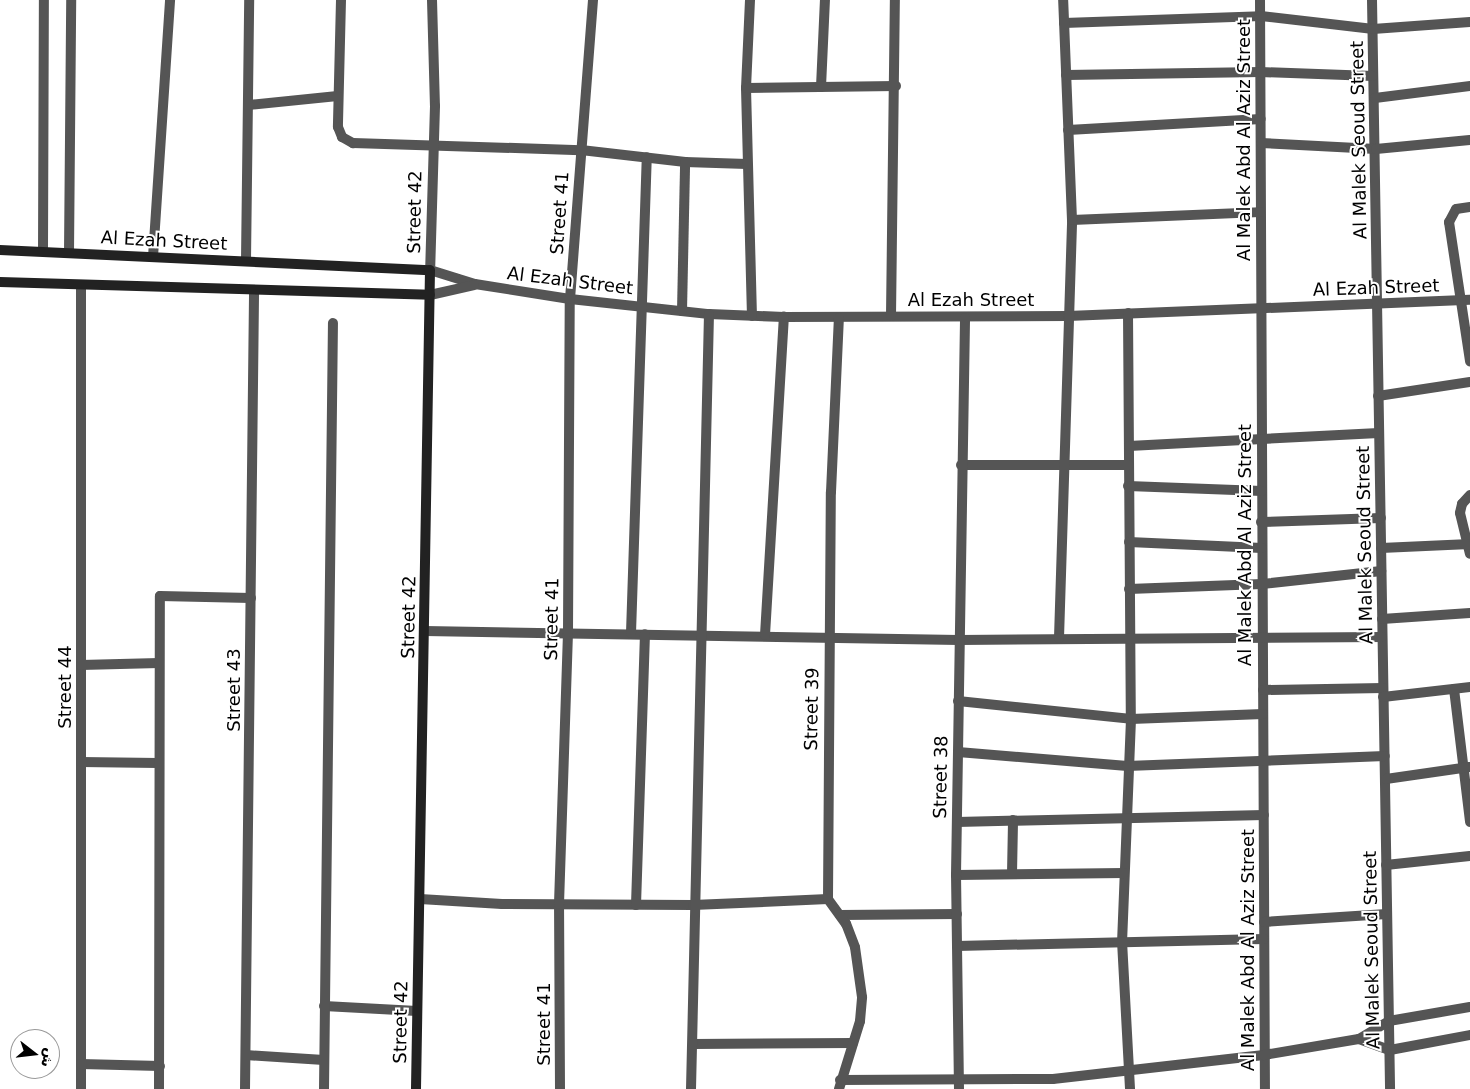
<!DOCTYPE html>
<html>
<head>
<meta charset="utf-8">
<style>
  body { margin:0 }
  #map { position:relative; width:1470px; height:1089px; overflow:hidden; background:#fff; font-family:"DejaVu Sans",Cairo,sans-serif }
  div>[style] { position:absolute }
  .minor>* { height:10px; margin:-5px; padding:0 5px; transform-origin:5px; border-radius:5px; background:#555 }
  .secondary>* { height:10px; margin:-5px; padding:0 5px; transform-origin:5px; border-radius:5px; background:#222 }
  span { translate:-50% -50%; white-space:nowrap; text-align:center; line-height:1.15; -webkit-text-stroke:4px #fff; paint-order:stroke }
  .street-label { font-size:18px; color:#000 }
  .north { position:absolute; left:10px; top:1029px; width:50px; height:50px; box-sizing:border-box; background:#fff; border:1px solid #999; border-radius:50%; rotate:106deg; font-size:14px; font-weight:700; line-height:20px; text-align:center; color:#000 }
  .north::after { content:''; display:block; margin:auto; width:18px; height:22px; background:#000; clip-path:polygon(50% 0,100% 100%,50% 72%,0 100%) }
</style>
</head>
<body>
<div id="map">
  <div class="minor">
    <i style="left:341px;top:0;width:127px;rotate:91.4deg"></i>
    <i style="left:338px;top:127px;width:11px;rotate:68deg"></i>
    <i style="left:342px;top:137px;width:13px;rotate:29deg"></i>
    <i style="left:353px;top:143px;width:228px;rotate:1.8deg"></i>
    <i style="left:581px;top:150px;width:105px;rotate:6.6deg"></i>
    <i style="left:685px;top:162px;width:62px;rotate:1.8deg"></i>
    <i style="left:432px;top:0;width:106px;rotate:88.4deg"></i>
    <i style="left:435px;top:106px;width:164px;rotate:91.7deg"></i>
    <i style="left:430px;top:270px;width:47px;rotate:17.3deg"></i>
    <i style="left:475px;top:284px;width:96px;rotate:9deg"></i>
    <i style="left:570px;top:299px;width:140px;rotate:6.2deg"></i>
    <i style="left:709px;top:314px;width:75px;rotate:2.3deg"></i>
    <i style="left:784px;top:317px;width:284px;rotate:-0.2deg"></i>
    <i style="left:1068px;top:316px;width:402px;rotate:-2.3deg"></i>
    <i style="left:750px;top:0;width:88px;rotate:92.6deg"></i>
    <i style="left:746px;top:88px;width:228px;rotate:88.5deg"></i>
    <i style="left:1260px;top:0;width:1089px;rotate:89.74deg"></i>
    <i style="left:1372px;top:0;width:1089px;rotate:89.05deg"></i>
    <i style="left:1064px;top:23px;width:197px;rotate:-2deg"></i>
    <i style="left:1261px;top:16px;width:113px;rotate:6.6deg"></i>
    <i style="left:1373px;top:29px;width:97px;rotate:-4.1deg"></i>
    <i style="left:1066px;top:75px;width:195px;rotate:-0.9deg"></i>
    <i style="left:1261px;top:72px;width:112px;rotate:2deg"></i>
    <i style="left:821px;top:87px;width:87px;rotate:-87.4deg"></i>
    <i style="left:746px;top:88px;width:150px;rotate:-0.8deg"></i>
    <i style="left:1375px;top:98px;width:96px;rotate:-7.2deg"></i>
    <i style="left:248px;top:105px;width:90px;rotate:-5.7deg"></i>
    <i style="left:1068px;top:130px;width:193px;rotate:-3.3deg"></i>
    <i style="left:1261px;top:143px;width:115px;rotate:3deg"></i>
    <i style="left:1376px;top:149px;width:94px;rotate:-5.5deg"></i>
    <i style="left:1470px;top:207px;width:14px;rotate:172deg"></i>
    <i style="left:1456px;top:209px;width:15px;rotate:118deg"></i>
    <i style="left:1449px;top:222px;width:141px;rotate:81.4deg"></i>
    <i style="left:1072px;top:220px;width:188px;rotate:-2.4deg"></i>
    <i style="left:43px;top:251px;width:251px;rotate:-89.8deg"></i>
    <i style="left:69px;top:253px;width:253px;rotate:-89.5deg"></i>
    <i style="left:153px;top:257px;width:258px;rotate:-86.2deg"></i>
    <i style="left:246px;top:261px;width:261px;rotate:-89.3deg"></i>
    <i style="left:81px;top:285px;width:804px;rotate:90deg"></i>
    <i style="left:430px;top:295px;width:45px;rotate:-12.8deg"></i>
    <i style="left:682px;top:311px;width:149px;rotate:-88.8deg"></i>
    <i style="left:1128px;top:313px;width:406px;rotate:89.6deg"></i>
    <i style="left:1131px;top:719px;width:222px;rotate:92.3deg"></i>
    <i style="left:1122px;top:941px;width:148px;rotate:86.9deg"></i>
    <i style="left:891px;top:316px;width:316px;rotate:-89.3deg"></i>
    <i style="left:1378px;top:396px;width:93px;rotate:-8.7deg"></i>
    <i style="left:1129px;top:446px;width:250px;rotate:-3deg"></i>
    <i style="left:961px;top:465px;width:168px"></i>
    <i style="left:1128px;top:486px;width:134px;rotate:2.1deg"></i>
    <i style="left:1470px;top:495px;width:12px;rotate:132deg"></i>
    <i style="left:1462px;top:504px;width:9px;rotate:103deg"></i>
    <i style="left:1460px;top:513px;width:42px;rotate:76.3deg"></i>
    <i style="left:1261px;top:522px;width:120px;rotate:-1.9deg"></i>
    <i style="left:1129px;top:542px;width:133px;rotate:2.6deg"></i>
    <i style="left:1381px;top:548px;width:89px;rotate:-2.6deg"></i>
    <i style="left:1129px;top:589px;width:133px;rotate:-2.2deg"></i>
    <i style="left:1262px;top:584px;width:120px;rotate:-6.2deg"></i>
    <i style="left:1382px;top:619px;width:88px;rotate:-3.9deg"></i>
    <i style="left:425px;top:631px;width:534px;rotate:0.97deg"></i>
    <i style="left:959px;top:640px;width:423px;rotate:-0.4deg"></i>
    <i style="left:631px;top:633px;width:476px;rotate:-88.1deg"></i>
    <i style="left:765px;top:635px;width:319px;rotate:-86.6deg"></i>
    <i style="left:1059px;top:638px;width:418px;rotate:-88.2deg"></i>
    <i style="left:1072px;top:220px;width:220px;rotate:-92.3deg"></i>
    <i style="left:81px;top:665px;width:78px;rotate:-1.5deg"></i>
    <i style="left:1454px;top:689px;width:134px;rotate:83.1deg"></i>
    <i style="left:1263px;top:690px;width:120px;rotate:-1deg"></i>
    <i style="left:1383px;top:697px;width:88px;rotate:-6.6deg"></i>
    <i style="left:958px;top:701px;width:174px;rotate:5.9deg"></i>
    <i style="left:1131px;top:719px;width:132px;rotate:-2.2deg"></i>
    <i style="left:958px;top:752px;width:170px;rotate:4.7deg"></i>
    <i style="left:1127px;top:766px;width:258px;rotate:-2.2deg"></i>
    <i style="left:81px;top:762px;width:77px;rotate:0.7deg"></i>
    <i style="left:1386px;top:779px;width:84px;rotate:-8.2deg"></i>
    <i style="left:957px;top:822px;width:307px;rotate:-1.3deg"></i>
    <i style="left:1386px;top:865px;width:84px;rotate:-6.1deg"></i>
    <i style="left:1012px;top:874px;width:54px;rotate:-88.9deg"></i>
    <i style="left:956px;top:875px;width:168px;rotate:-0.7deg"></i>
    <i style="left:420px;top:899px;width:82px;rotate:3.5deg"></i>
    <i style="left:502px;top:904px;width:191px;rotate:0.3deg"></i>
    <i style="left:693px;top:905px;width:135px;rotate:-2.5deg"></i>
    <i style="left:636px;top:905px;width:271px;rotate:-88.1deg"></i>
    <i style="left:840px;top:915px;width:117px;rotate:-0.5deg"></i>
    <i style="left:1264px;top:922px;width:123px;rotate:-3.7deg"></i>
    <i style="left:957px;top:946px;width:307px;rotate:-1.3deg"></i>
    <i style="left:324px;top:1006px;width:93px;rotate:3.1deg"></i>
    <i style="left:1359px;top:1039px;width:33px;rotate:20deg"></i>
    <i style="left:1390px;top:1050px;width:81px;rotate:-10.6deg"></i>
    <i style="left:693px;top:1044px;width:160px;rotate:-0.4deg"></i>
    <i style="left:246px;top:1055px;width:78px;rotate:3.7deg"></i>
    <i style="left:81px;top:1064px;width:79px;rotate:1.5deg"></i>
    <i style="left:840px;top:1080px;width:213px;rotate:-0.3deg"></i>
    <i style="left:1053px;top:1079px;width:212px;rotate:-6.5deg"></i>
    <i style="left:1264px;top:1055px;width:96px;rotate:-9.6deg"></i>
    <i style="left:1359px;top:1039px;width:35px;rotate:-31deg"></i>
    <i style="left:1389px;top:1021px;width:82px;rotate:-9.8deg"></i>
    <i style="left:159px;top:1089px;width:493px;rotate:-89.9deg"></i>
    <i style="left:160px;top:596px;width:91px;rotate:1.3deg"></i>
    <i style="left:245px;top:1089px;width:797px;rotate:-89.35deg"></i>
    <i style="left:324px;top:1089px;width:766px;rotate:-89.33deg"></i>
    <i style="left:560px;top:1089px;width:185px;rotate:-90.3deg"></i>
    <i style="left:559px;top:904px;width:272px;rotate:-88.1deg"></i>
    <i style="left:568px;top:632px;width:333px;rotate:-89.7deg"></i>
    <i style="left:570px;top:299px;width:300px;rotate:-85.6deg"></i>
    <i style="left:691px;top:1089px;width:775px;rotate:-88.67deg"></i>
    <i style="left:839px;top:1089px;width:71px;rotate:-72.8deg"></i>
    <i style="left:860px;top:1021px;width:24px;rotate:-85deg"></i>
    <i style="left:862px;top:997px;width:50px;rotate:-98deg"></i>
    <i style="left:855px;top:947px;width:25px;rotate:-111deg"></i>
    <i style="left:846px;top:924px;width:31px;rotate:-126deg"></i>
    <i style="left:828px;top:899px;width:407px;rotate:-89.6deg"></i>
    <i style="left:831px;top:492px;width:174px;rotate:-87.4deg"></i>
    <i style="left:959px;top:1089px;width:214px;rotate:-90.8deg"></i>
    <i style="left:956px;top:875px;width:557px;rotate:-89.07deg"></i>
  </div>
  <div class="secondary">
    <i style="left:0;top:250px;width:430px;rotate:2.7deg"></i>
    <i style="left:430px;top:270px;width:819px;rotate:90.98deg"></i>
    <i style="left:0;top:282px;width:430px;rotate:1.7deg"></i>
  </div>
  <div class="street-label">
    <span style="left:1244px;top:140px;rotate:-90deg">Al Malek Abd Al Aziz Street</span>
    <span style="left:1359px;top:140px;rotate:-91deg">Al Malek Seoud Street</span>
    <span style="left:415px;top:212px;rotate:-89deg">Street 42</span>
    <span style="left:560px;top:213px;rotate:-86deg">Street 41</span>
    <span style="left:164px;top:241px;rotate:3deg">Al Ezah Street</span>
    <span style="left:570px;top:281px;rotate:7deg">Al Ezah Street</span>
    <span style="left:1376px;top:288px;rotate:-2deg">Al Ezah Street</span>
    <span style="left:971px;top:300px">Al Ezah Street</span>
    <span style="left:1245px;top:545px;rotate:-90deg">Al Malek Abd Al Aziz Street</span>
    <span style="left:1365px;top:545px;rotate:-91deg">Al Malek Seoud Street</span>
    <span style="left:409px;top:617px;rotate:-89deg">Street 42</span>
    <span style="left:552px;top:619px;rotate:-89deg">Street 41</span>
    <span style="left:65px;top:687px;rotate:-90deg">Street 44</span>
    <span style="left:234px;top:690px;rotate:-90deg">Street 43</span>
    <span style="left:812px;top:709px;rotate:-89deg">Street 39</span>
    <span style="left:941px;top:777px;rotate:-89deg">Street 38</span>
    <span style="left:1248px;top:950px;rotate:-90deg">Al Malek Abd Al Aziz Street</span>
    <span style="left:1372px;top:950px;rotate:-91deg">Al Malek Seoud Street</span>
    <span style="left:401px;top:1022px;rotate:-89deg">Street 42</span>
    <span style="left:544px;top:1024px;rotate:-90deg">Street 41</span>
  </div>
  <div class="north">ش</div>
</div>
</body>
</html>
